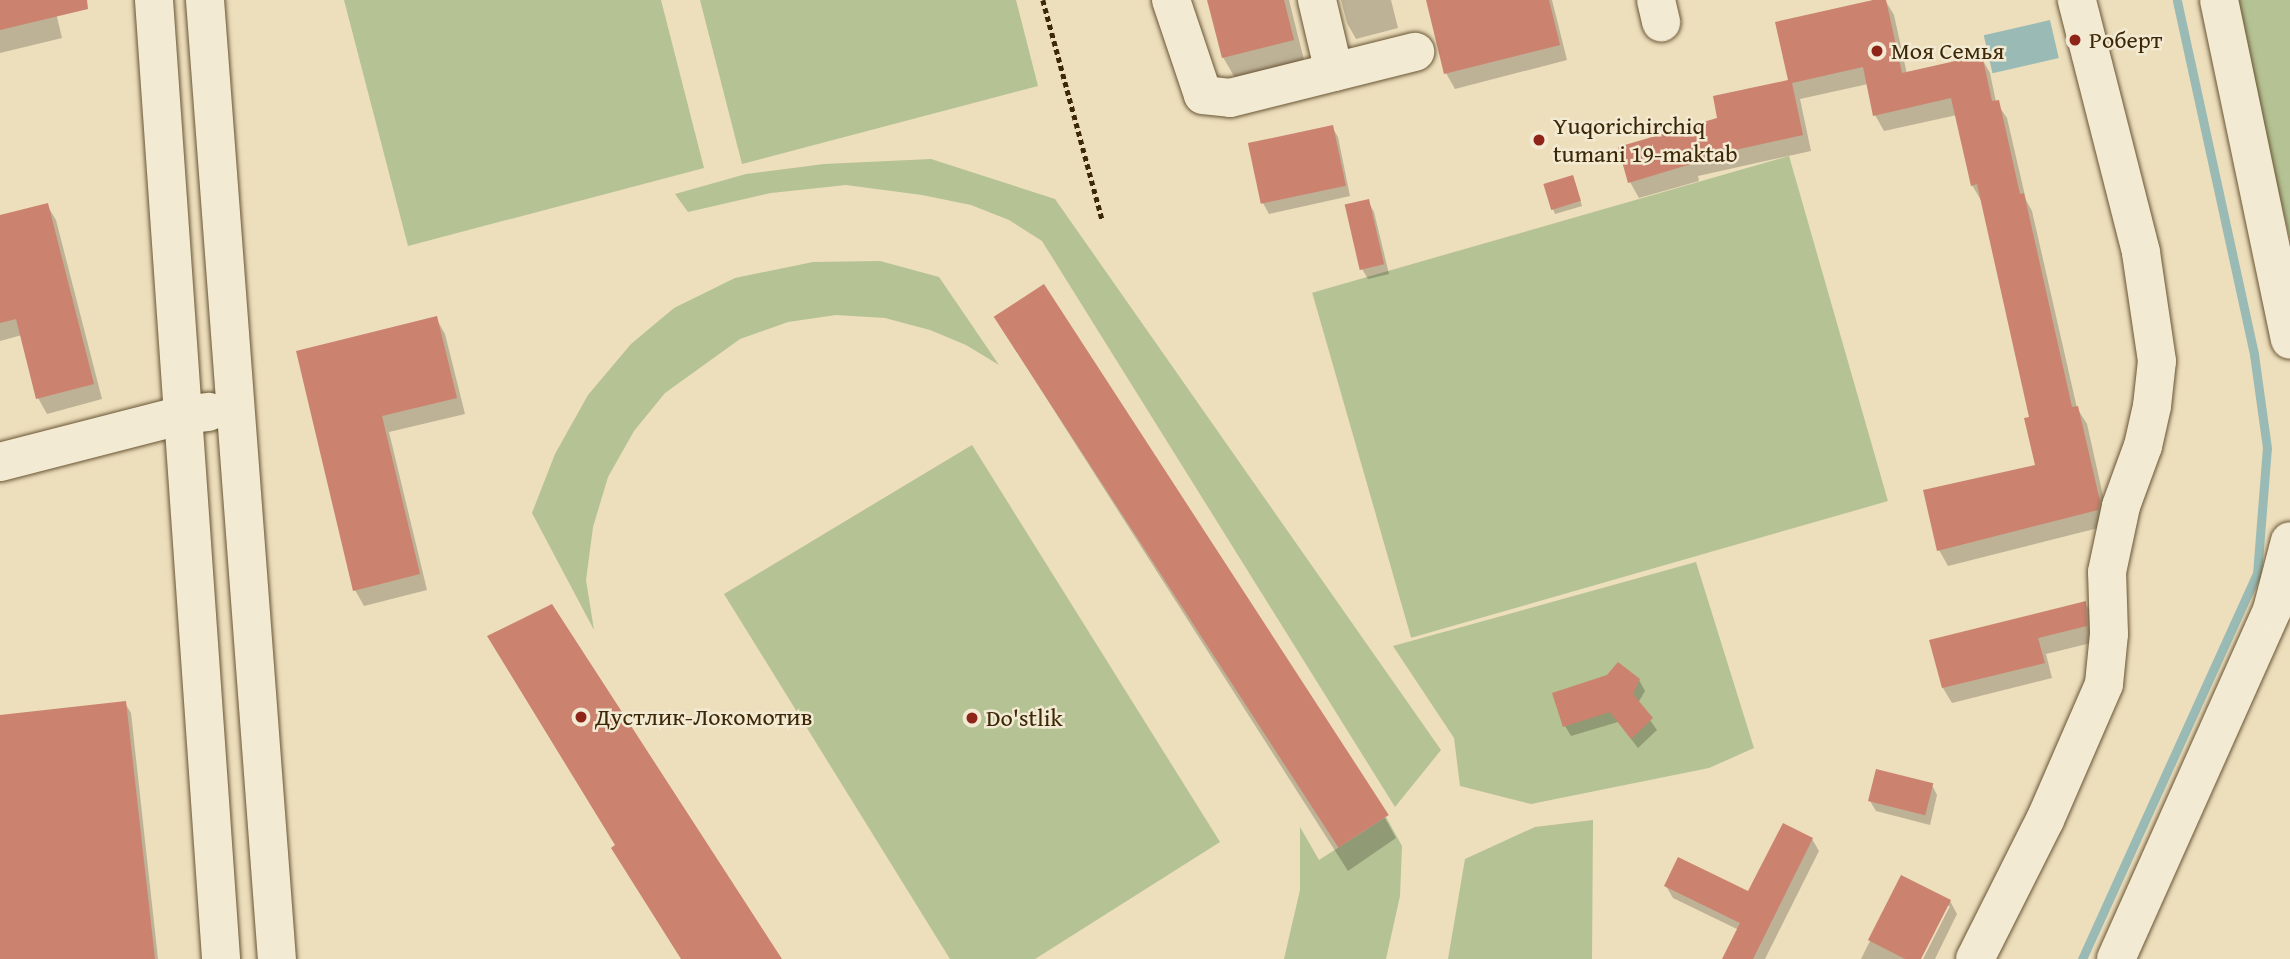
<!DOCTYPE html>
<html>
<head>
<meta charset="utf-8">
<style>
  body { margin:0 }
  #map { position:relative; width:2290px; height:959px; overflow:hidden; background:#eddebc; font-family:"Gentium Book Plus",serif }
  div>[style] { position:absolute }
  .green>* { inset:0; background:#b5c293; transform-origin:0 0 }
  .water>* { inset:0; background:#9abbb5; transform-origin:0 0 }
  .shadow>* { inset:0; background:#0003 }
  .stream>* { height:9px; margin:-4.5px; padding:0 4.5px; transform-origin:4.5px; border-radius:4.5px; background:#9abbb5 }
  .building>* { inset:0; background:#cb826e; transform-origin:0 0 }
  .path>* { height:4.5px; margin-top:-2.25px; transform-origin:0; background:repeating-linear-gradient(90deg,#3c2707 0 5px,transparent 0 8.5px) }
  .roads { filter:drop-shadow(0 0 2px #685534) drop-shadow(0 0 2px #685534) }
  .minor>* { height:38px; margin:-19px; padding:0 19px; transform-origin:19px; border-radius:19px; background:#f3ead3 }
  .dots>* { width:19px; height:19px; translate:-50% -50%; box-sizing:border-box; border:4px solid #f3ead3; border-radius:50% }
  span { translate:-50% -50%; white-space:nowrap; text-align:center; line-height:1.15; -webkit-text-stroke:5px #f3ead3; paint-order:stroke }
  .poi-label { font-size:24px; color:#3c2707 }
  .left { translate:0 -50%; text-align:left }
</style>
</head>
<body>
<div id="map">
  <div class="green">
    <i style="clip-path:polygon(344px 0,661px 0,704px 168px,408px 246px)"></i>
    <i style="clip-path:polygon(700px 0,1016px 0,1038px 86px,742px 164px)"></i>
    <i style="clip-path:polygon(2236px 0,2290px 0,2290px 239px,2265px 135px)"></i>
    <i style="left:1789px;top:156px;width:359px;height:496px;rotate:74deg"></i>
    <i style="clip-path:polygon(931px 159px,1055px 199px,1441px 750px,1395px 807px,1042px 241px,1009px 220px,971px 205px,922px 195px,846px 185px,771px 193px,688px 212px,675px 194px,746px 174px,824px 164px)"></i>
    <i style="clip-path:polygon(880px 261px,939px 277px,999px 365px,966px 345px,930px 330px,885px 318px,836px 315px,788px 322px,740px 339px,665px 393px,634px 431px,608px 477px,593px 527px,586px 580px,594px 630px,532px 513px,555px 454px,588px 395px,631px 344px,674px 308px,735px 278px,813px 262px)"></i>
    <i style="clip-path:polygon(972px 445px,1220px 842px,1035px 959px,950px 959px,724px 594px)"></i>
    <i style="clip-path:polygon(1696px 562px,1754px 748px,1709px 768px,1531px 804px,1460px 786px,1454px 738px,1393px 646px)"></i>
    <i style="clip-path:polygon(1386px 817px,1402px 846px,1400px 896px,1386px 959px,1284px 959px,1300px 890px,1300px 827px,1319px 860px)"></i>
    <i style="clip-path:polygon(1593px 820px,1592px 959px,1448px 959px,1465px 859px,1535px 827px)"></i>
  </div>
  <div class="water">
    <i style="left:2050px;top:20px;width:39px;height:68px;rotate:77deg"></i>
  </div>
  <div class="shadow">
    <i style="clip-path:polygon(0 0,53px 0,62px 38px,0 53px)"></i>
    <i style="clip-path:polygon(1209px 0,1289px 0,1304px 60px,1235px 78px,1223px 57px)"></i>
    <i style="clip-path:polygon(1341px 0,1391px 0,1398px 28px,1356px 39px,1347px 23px)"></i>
    <i style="clip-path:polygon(1427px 0,1552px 0,1567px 60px,1455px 89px,1446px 73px)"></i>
    <i style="clip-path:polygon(1881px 0,1885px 0,1894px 15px,1907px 74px,1981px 57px,1990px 73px,1996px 102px,2007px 118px,2026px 200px,2032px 211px,2077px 408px,2087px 424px,2108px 518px,2106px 526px,1948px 566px,1939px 550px,2037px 466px,2031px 418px,1982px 202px,1972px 185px,1957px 115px,1884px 131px,1875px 115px,1868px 84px,1800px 99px,1811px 151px,1698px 176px,1699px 181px,1639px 198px,1630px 182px,1719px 119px,1790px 81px)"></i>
    <i style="clip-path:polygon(1332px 127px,1338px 137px,1350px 196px,1269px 214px,1263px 203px)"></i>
    <i style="clip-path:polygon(1575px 182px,1582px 206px,1555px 214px,1553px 209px)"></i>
    <i style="clip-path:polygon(1368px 201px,1374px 212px,1389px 274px,1368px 279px,1362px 269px)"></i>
    <i style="clip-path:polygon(47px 205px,56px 220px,102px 399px,47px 414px,38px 398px,22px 335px,0 341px,0 217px)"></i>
    <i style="clip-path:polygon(436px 318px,445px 334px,465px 414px,389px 432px,427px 590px,364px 606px,355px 590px,298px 352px)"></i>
    <i style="clip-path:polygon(1011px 343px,1385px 818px,1396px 838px,1348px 871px)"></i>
    <i style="clip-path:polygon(2085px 603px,2094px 618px,2095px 642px,2046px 654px,2052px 678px,1952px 703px,1943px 688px,1932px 642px)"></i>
    <i style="clip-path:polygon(1639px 680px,1645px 691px,1638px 703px,1657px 730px,1638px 748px,1618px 722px,1571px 736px,1565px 726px)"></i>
    <i style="clip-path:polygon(125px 703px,131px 713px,158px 959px,0 959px,0 717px)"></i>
    <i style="clip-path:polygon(1932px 785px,1937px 795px,1930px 825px,1876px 811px,1870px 801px)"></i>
    <i style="clip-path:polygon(1812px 839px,1819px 851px,1765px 959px,1724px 959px,1739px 930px,1673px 898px,1666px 886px,1749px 893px)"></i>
    <i style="clip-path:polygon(1902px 877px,1950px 901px,1957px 914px,1935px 959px,1923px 959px,1950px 906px,1946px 906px,1919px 959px,1861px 959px)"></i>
  </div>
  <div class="stream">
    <i style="left:2082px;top:959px;width:423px;rotate:-65.6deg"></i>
    <i style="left:2257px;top:574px;width:126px;rotate:-85.5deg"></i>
    <i style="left:2267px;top:448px;width:95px;rotate:-97.9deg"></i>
    <i style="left:2254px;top:354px;width:362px;rotate:-102.3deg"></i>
  </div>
  <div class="building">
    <i style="clip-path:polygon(0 0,87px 0,88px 9px,0 30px)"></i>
    <i style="clip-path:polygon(1207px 0,1284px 0,1294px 40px,1222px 58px)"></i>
    <i style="clip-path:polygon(1426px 0,1549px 0,1560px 45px,1444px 74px)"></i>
    <i style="clip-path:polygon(1873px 0,1886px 0,1902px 73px,1982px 55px,1992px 101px,1999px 100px,2020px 194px,2024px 193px,2072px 407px,2078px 406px,2100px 501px,2098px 510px,1937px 551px,1923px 490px,2035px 465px,2024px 418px,2029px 417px,1977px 184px,1971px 186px,1951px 98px,1873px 116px,1863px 67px,1792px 83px,1803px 135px,1690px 160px,1691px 164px,1628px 183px,1618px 147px,1717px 118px,1713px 96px,1788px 80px,1775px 22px)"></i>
    <i style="left:1333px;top:125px;width:62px;height:87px;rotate:78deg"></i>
    <i style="left:1573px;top:175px;width:27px;height:31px;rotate:73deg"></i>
    <i style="left:1369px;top:199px;width:67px;height:25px;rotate:77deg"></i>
    <i style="clip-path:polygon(48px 203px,94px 384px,36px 399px,16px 319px,0 323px,0 215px)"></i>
    <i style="left:1044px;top:284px;width:633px;height:60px;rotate:57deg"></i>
    <i style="clip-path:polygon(437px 316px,457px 398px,382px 416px,420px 574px,353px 591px,296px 351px)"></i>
    <i style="clip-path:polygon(2086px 601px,2087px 626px,2038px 638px,2045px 663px,1942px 688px,1929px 640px)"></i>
    <i style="clip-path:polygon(552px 604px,782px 959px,681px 959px,611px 848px,615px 845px,487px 636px)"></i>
    <i style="clip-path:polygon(1618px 662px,1640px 679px,1633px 694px,1653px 718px,1631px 739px,1610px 712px,1563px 727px,1552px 693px,1607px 675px)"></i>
    <i style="clip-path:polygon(126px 701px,155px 959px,0 959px,0 715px)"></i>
    <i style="left:1876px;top:769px;width:59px;height:33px;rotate:14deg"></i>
    <i style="clip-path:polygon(1783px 823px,1813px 838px,1753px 959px,1722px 959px,1740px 923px,1664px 886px,1678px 857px,1748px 891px)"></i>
    <i style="clip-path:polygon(1901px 875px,1951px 900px,1921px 959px,1905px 959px,1868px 940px)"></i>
  </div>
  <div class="path">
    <i style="left:1043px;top:0;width:227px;rotate:74.9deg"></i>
  </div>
  <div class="roads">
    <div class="minor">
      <i style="left:154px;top:0;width:961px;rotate:86deg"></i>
      <i style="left:205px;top:0;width:962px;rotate:85.71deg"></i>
      <i style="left:1171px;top:0;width:100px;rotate:71.4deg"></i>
      <i style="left:1203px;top:95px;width:27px;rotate:6deg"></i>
      <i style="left:1230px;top:98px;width:191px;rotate:-14deg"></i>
      <i style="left:1317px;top:0;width:74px;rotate:76.7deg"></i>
      <i style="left:1656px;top:0;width:23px;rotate:77deg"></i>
      <i style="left:2219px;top:0;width:347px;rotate:78.2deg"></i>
      <i style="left:0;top:462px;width:189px;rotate:-14.4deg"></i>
      <i style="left:183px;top:415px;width:26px;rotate:-7deg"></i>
      <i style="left:1975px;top:959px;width:156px;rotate:-63.3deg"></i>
      <i style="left:2045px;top:820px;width:148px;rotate:-66.5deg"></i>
      <i style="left:2104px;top:684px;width:50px;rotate:-84.3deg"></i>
      <i style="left:2109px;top:634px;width:62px;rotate:-91.8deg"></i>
      <i style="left:2107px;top:572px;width:67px;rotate:-78deg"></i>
      <i style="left:2121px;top:506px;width:64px;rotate:-69.9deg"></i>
      <i style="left:2143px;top:446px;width:41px;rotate:-77.3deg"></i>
      <i style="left:2152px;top:406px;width:45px;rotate:-83.7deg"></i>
      <i style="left:2157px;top:361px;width:110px;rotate:-98.4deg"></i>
      <i style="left:2141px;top:252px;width:260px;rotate:-104.3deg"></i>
      <i style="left:2116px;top:959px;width:382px;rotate:-65.9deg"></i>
      <i style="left:2272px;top:610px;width:71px;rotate:-75.4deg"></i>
    </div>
  </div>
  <div class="dots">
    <i style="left:2075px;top:40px;background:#8f2418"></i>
    <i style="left:1877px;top:51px;background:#8f2418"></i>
    <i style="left:1539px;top:140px;background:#8f2418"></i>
    <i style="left:581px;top:717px;background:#8f2418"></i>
    <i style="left:972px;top:718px;background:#8f2418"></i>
  </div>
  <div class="poi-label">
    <span class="left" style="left:2089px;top:40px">Роберт</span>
    <span class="left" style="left:1891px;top:51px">Моя Семья</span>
    <span class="left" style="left:1553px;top:140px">Yuqorichirchiq<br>tumani 19-maktab</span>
    <span class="left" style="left:595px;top:717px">Дустлик-Локомотив</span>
    <span class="left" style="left:986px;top:718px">Do'stlik</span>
  </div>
</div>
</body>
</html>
